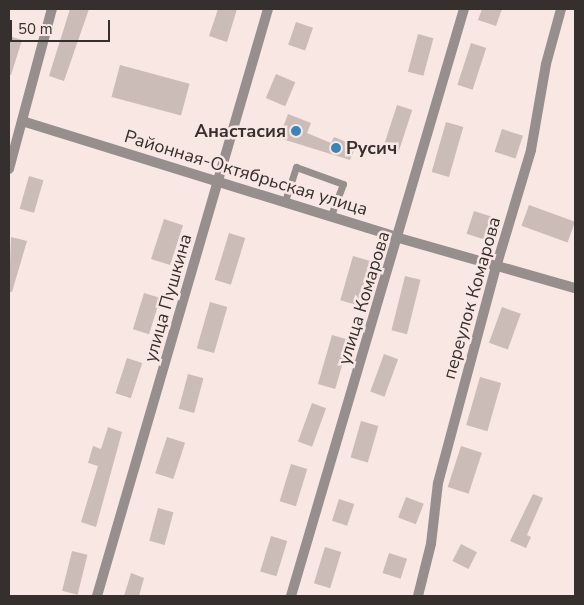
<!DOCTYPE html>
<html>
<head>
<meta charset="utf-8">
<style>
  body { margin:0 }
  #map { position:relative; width:584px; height:605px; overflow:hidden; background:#f8e7e2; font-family:"Nunito Sans",sans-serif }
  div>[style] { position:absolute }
  .building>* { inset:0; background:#ccbcb8; transform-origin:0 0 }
  .service>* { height:7px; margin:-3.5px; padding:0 3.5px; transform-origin:3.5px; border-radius:3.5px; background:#968f8d }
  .minor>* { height:10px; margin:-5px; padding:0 5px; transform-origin:5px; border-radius:5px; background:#968f8d }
  .dots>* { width:14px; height:14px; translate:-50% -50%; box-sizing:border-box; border:2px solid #f8e7e2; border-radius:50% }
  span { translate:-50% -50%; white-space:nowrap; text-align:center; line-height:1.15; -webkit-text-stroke:5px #f8e7e2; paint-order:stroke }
  .poi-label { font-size:18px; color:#352f2d; font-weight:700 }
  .right { translate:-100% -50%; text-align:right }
  .left { translate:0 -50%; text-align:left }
  .street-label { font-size:18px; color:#352f2d }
  .frame { position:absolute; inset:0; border:10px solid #352f2d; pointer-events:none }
  .scale { position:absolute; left:10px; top:20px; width:100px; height:22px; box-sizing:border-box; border:2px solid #352f2d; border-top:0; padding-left:6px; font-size:15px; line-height:18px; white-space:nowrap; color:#352f2d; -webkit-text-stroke:4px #f8e7e2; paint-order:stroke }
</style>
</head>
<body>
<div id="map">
  <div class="building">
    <i style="clip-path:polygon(70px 9px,89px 9px,64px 81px,49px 76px)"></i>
    <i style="clip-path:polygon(218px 9px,237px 9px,227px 42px,209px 36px)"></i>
    <i style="clip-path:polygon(482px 9px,502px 9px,496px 26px,478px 20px)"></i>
    <i style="left:296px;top:22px;width:18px;height:24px;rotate:19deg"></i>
    <i style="left:418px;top:34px;width:16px;height:39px;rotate:15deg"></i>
    <i style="clip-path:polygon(9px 36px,22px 40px,11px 75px,9px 75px)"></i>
    <i style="left:471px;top:43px;width:16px;height:44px;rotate:18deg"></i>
    <i style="left:120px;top:65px;width:72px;height:33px;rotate:15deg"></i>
    <i style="left:276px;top:74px;width:21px;height:26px;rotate:23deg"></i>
    <i style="left:397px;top:105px;width:16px;height:45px;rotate:18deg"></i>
    <i style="clip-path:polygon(288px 114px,311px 123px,307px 133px,331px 143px,334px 137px,356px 146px,350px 160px,279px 138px)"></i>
    <i style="left:446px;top:122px;width:18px;height:52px;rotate:16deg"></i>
    <i style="left:502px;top:129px;width:22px;height:24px;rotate:18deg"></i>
    <i style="left:29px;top:176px;width:15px;height:34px;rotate:16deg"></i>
    <i style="left:529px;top:205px;width:49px;height:22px;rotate:20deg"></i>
    <i style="left:474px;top:211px;width:22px;height:24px;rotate:18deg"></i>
    <i style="left:164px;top:219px;width:20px;height:42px;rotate:18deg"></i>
    <i style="left:229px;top:233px;width:17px;height:49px;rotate:17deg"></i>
    <i style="clip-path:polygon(11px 237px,27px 241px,12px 292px,9px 292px)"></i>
    <i style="left:353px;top:256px;width:18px;height:46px;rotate:16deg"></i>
    <i style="left:405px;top:276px;width:16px;height:56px;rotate:14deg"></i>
    <i style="left:144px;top:293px;width:17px;height:38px;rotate:17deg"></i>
    <i style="left:210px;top:302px;width:18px;height:48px;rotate:16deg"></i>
    <i style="left:502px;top:307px;width:20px;height:38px;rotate:20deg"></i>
    <i style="left:332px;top:335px;width:18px;height:51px;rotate:16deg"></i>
    <i style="left:384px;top:354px;width:15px;height:40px;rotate:20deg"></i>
    <i style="left:127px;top:358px;width:16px;height:37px;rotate:18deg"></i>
    <i style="left:188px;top:374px;width:16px;height:36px;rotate:15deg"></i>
    <i style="left:480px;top:377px;width:22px;height:50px;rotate:16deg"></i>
    <i style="left:312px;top:403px;width:15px;height:41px;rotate:20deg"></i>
    <i style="left:361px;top:421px;width:18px;height:38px;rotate:16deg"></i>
    <i style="clip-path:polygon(108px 427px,122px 432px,96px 527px,81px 522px,98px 466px,88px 463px,93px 446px,101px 449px)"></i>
    <i style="left:167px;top:437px;width:19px;height:38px;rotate:18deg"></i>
    <i style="left:461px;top:446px;width:22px;height:43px;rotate:18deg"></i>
    <i style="left:291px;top:464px;width:17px;height:39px;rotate:17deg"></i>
    <i style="clip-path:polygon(533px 494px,543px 498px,527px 535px,531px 537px,526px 548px,510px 541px)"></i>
    <i style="left:406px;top:497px;width:19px;height:22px;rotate:21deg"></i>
    <i style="left:339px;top:499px;width:16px;height:23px;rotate:18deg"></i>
    <i style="left:158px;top:508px;width:16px;height:34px;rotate:15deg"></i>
    <i style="left:271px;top:536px;width:17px;height:37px;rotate:17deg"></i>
    <i style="left:461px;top:544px;width:18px;height:19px;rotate:27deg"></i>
    <i style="left:325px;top:547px;width:17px;height:38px;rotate:17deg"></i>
    <i style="left:72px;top:551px;width:16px;height:41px;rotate:14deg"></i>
    <i style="left:389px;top:553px;width:19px;height:21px;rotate:18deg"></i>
    <i style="clip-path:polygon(131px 573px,144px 578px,139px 596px,124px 596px)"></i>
  </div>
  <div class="service">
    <i style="left:285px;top:201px;width:36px;rotate:-72deg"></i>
    <i style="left:296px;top:167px;width:50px;rotate:19.9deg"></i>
    <i style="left:343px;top:184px;width:34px;rotate:111deg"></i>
  </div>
  <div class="minor">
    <i style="left:22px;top:121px;width:395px;rotate:17.2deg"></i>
    <i style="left:399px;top:238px;width:183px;rotate:15.9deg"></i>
    <i style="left:9px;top:169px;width:166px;rotate:-75deg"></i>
    <i style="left:97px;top:596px;width:611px;rotate:-73.76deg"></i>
    <i style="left:291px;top:596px;width:612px;rotate:-73.58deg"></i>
    <i style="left:418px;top:596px;width:54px;rotate:-76deg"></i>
    <i style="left:431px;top:544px;width:61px;rotate:-83.5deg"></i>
    <i style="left:438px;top:483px;width:224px;rotate:-75deg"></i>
    <i style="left:496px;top:267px;width:122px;rotate:-73.3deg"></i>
    <i style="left:531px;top:150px;width:87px;rotate:-80.1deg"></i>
    <i style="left:546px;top:64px;width:57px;rotate:-74.7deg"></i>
  </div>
  <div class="dots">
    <i style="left:296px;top:131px;background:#3985b8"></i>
    <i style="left:336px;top:148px;background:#3985b8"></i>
  </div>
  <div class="poi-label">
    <span class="right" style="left:286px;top:131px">Анастасия</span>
    <span class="left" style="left:346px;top:148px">Русич</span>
  </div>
  <div class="street-label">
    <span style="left:246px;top:173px;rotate:17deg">Районная-Октябрьская улица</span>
    <span style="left:168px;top:298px;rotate:-74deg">улица Пушкина</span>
    <span style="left:364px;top:298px;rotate:-73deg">улица Комарова</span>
    <span style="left:472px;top:298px;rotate:-74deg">переулок Комарова</span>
  </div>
  <div class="frame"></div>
  <div class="scale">50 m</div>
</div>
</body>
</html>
